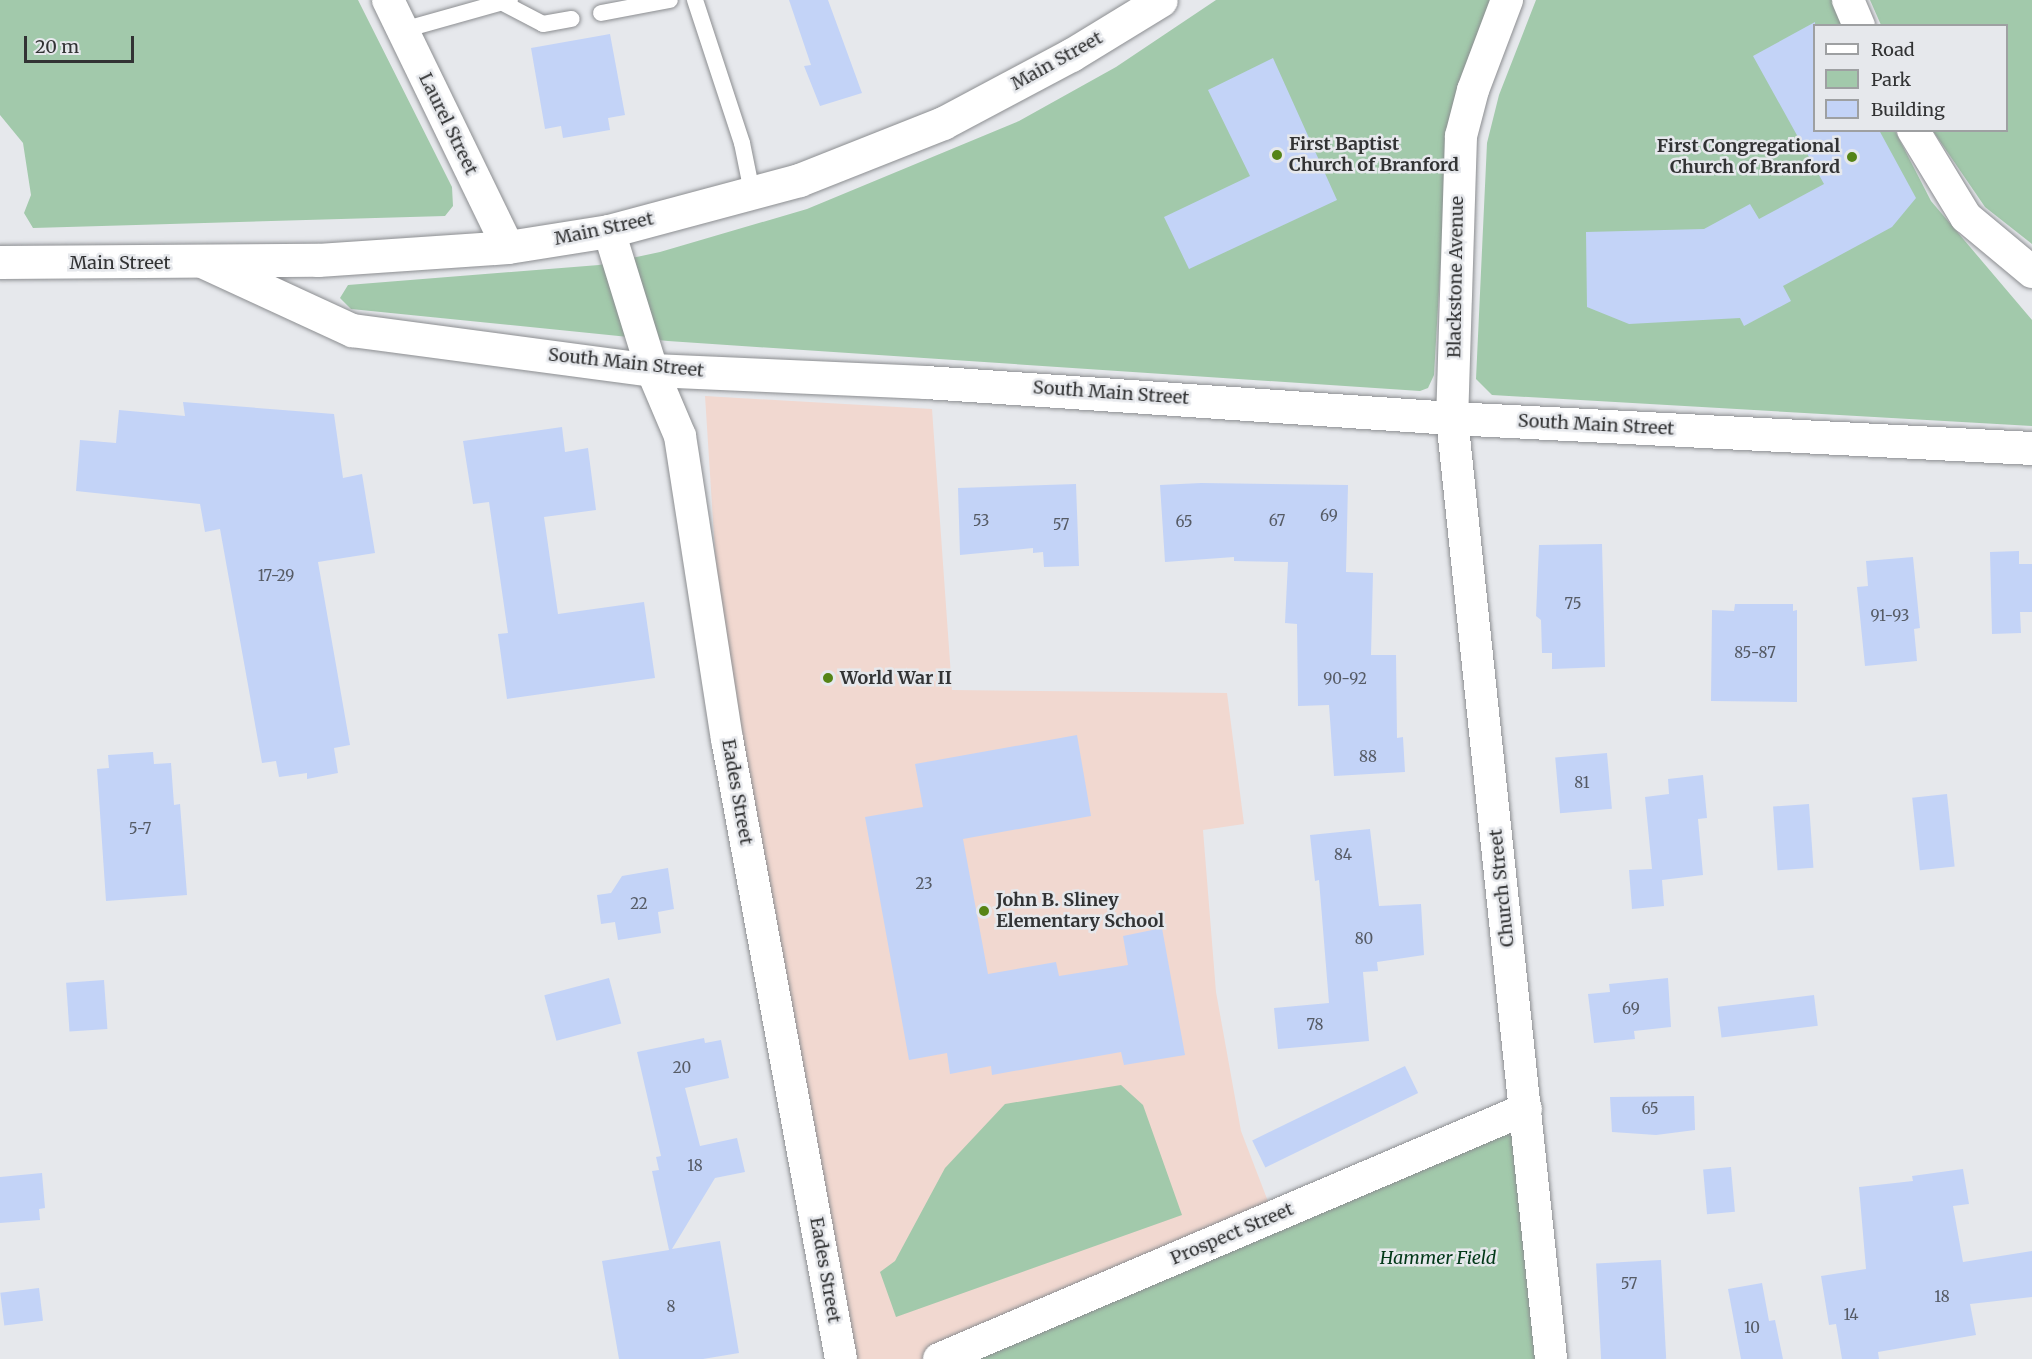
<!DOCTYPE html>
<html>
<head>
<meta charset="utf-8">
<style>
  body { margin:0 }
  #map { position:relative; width:2032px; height:1359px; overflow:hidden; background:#e6e8ec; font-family:Merriweather,serif }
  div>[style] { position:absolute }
  .education>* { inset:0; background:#f1d8d0 }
  .green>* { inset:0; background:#a2c9ab }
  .building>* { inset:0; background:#c3d3f7; transform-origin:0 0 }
  .roads { filter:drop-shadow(0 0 2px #8c8e91) drop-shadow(0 0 2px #8c8e91) }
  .lane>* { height:16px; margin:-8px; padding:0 8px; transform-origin:8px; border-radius:8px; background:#fff }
  .street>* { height:32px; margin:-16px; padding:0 16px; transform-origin:16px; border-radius:16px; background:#fff }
  .secondary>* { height:33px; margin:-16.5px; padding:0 16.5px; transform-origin:16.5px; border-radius:16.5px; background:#fff }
  .dots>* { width:16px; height:16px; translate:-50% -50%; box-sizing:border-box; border:3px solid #e6e8ec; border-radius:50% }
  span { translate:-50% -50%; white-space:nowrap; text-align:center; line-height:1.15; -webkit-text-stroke:5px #e6e8ec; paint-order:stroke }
  .number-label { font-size:15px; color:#565b65 }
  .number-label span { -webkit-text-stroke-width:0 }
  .street-label { font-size:18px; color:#323334 }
  .poi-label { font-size:18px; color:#323334; font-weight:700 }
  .left { translate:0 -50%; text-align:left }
  .right { translate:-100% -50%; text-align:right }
  .park-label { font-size:18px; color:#023818; font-style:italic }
  .legend { position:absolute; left:1813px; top:24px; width:195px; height:108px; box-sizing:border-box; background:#e6e8ec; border:2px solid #9ea0a2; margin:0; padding:8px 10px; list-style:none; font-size:18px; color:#323334 }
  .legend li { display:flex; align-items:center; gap:12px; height:30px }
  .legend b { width:30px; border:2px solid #9ea0a2 }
  .scale { position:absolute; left:24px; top:36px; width:110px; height:27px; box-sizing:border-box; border:3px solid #323334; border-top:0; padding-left:8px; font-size:18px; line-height:21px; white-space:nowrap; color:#323334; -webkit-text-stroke:4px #e6e8ec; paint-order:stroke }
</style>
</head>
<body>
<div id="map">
  <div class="education">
    <i style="clip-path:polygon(705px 396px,932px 409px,952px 690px,1227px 693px,1244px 824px,1203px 830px,1216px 992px,1241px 1131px,1274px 1217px,939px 1359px,841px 1359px,727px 739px)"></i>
  </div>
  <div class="green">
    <i style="clip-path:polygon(0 0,358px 0,452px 187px,453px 206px,445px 216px,33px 228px,24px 213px,31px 195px,23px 143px,0 115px)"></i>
    <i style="clip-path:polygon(1216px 0,1492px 0,1447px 152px,1434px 375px,1428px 388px,1420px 391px,668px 341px,351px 309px,340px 298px,348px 285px,599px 265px,660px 252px,807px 209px,1019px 121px,1116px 67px)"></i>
    <i style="clip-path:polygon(1536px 0,1832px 0,1846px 25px,1814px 26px,1814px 130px,1895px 131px,1931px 201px,2032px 320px,2032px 426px,1492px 395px,1476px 379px,1487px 143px,1499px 95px)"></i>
    <i style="clip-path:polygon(1870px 0,2032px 0,2032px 244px,1985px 207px,1933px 131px,2006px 130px,2006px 26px,1881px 25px)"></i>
    <i style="clip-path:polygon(1121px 1085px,1143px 1105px,1182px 1215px,896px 1317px,880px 1272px,895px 1261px,945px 1168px,1005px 1104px)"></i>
    <i style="clip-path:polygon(1526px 1109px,1551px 1359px,939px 1359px)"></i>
  </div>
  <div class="building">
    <i style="clip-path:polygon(789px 0,828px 0,862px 93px,820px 106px,804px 66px,811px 65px)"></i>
    <i style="clip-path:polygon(1815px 22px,1815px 130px,1879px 130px,1916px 198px,1892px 227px,1783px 286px,1791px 301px,1744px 326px,1740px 318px,1629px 324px,1587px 307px,1586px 232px,1704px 229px,1750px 204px,1759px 219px,1824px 184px,1753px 56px)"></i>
    <i style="clip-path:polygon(610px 34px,625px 115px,608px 118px,610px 130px,563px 138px,561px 126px,545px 129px,531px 48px)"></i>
    <i style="clip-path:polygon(1273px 58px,1337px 200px,1189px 269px,1164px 217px,1250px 176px,1208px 90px)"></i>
    <i style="clip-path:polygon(183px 402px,334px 414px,343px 478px,362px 474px,375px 553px,318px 562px,350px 745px,334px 748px,338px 773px,307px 779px,307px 773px,279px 777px,276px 761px,262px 763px,220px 529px,205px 532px,200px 504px,76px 491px,80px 440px,116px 443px,119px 410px,185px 416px)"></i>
    <i style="clip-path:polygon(562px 427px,565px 452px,588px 448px,596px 510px,544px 517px,558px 614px,644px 602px,655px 678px,507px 699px,498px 634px,508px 633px,489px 502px,473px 504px,463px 441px)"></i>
    <i style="clip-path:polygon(1201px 483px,1348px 485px,1346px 572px,1373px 573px,1371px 655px,1396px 655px,1397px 738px,1403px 737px,1405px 772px,1334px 776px,1329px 705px,1298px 706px,1297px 624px,1285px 623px,1288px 562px,1234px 561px,1234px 557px,1165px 562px,1160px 485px)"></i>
    <i style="clip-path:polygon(1076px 484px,1079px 566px,1044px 567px,1043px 552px,1033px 553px,1033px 548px,960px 555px,958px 488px)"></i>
    <i style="clip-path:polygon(1602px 544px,1605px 667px,1552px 669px,1552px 653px,1542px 653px,1541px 620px,1536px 616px,1539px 545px)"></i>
    <i style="clip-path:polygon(2019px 551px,2019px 564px,2032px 564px,2032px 612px,2020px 612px,2021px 633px,1992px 634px,1990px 552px)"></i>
    <i style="clip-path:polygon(1913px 557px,1920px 628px,1914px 629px,1917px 661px,1865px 666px,1857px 587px,1868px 586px,1866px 561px)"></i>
    <i style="clip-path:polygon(1735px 604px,1793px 604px,1793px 611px,1797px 610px,1797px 702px,1711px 701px,1712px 610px,1734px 611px)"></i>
    <i style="clip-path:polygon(1077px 735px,1091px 816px,963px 839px,988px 974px,1056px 962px,1059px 976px,1128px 965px,1123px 936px,1162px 928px,1185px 1055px,1124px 1065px,1121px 1052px,992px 1075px,991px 1066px,950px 1074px,947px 1053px,909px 1060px,865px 817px,923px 807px,915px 764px)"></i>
    <i style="clip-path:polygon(153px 752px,154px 764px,171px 763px,174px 805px,180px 804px,187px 895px,106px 901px,97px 769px,109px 768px,108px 755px)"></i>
    <i style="left:1607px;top:753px;width:56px;height:52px;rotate:85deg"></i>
    <i style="clip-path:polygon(1703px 775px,1707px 818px,1698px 819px,1703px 875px,1662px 880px,1664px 906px,1632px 909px,1629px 870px,1652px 869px,1645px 797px,1669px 794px,1668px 779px)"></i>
    <i style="left:1947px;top:794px;width:73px;height:35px;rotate:84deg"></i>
    <i style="left:1809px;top:804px;width:64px;height:36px;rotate:86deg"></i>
    <i style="clip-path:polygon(1370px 829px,1379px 906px,1421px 904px,1424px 955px,1377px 962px,1378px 971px,1363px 972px,1369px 1041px,1278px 1049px,1274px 1008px,1329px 1003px,1319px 880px,1315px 881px,1310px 835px)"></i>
    <i style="clip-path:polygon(668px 868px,674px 909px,658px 912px,661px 933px,618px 940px,615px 922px,601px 924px,597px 895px,611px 893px,622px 876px)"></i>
    <i style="left:609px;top:978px;width:47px;height:67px;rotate:75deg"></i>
    <i style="clip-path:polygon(1668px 978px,1671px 1027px,1634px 1031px,1635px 1039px,1594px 1043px,1588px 994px,1610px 992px,1609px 984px)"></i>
    <i style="left:104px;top:980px;width:49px;height:38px;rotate:86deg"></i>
    <i style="left:1814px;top:995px;width:31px;height:97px;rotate:83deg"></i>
    <i style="clip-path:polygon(704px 1038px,705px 1043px,721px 1040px,729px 1078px,685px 1088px,700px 1146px,737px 1138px,745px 1172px,715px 1178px,672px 1249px,720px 1241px,739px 1353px,703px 1359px,619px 1359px,602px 1261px,669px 1250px,652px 1171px,659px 1170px,656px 1157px,661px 1156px,637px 1052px)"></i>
    <i style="left:1405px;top:1066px;width:30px;height:170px;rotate:64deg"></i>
    <i style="clip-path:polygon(1694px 1096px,1695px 1130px,1656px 1135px,1612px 1132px,1610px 1097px)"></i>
    <i style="left:1731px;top:1167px;width:45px;height:28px;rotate:85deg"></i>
    <i style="clip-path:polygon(1963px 1169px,1969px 1204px,1953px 1206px,1963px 1262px,2032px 1251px,2032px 1297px,1970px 1304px,1976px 1335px,1878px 1352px,1879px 1359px,1842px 1359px,1836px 1324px,1829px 1325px,1821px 1276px,1866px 1269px,1859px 1187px,1913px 1181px,1912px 1176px)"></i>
    <i style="clip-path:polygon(42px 1173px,45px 1208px,39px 1209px,40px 1220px,0 1223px,0 1177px)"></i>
    <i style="left:1661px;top:1260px;width:99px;height:65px;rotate:87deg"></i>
    <i style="clip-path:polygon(1762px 1283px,1769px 1321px,1775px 1320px,1783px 1359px,1741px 1359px,1728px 1289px)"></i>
    <i style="left:39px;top:1288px;width:33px;height:39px;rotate:83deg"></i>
  </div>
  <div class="roads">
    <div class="lane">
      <i style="left:695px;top:0;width:151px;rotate:71.8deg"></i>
      <i style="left:742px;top:143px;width:50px;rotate:78.5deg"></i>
      <i style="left:501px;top:2px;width:47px;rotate:27.6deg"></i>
      <i style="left:543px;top:24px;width:29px;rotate:-10deg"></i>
      <i style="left:601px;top:13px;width:70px;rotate:-10.7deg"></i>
      <i style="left:403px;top:30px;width:111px;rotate:-15.7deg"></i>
    </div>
    <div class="street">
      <i style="left:388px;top:0;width:275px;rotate:64.1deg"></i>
      <i style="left:1507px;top:0;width:96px;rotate:110.7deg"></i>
      <i style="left:1473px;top:90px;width:48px;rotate:104.6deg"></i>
      <i style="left:1461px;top:136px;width:282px;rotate:91.8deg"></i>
      <i style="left:1452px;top:418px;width:946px;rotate:83.99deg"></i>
      <i style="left:1848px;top:0;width:28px;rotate:67deg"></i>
      <i style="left:1913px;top:130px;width:102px;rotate:58.7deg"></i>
      <i style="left:1966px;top:217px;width:86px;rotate:39.8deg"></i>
      <i style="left:609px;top:231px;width:145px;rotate:72.8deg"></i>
      <i style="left:652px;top:370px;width:72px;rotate:67deg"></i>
      <i style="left:680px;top:436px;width:307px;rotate:81.2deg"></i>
      <i style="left:727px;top:739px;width:630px;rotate:79.58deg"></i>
      <i style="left:939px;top:1359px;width:638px;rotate:-23.07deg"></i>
    </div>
    <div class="secondary">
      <i style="left:0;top:262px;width:318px;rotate:-0.4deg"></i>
      <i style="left:318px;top:260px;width:190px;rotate:-3.9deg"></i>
      <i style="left:508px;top:247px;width:102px;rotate:-9deg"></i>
      <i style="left:609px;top:231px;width:197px;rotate:-15deg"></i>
      <i style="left:799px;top:180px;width:155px;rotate:-21.6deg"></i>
      <i style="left:943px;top:123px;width:145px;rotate:-28deg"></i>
      <i style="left:1071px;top:55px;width:105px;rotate:-31.4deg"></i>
      <i style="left:206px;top:263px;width:161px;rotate:24.7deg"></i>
      <i style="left:352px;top:330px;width:303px;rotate:7.6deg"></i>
      <i style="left:652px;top:370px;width:274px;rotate:2.5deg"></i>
      <i style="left:926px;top:382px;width:527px;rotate:3.92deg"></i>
      <i style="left:1452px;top:418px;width:581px;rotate:2.96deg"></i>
    </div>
  </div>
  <div class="dots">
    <i style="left:1277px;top:155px;background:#558416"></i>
    <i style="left:1852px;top:157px;background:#558416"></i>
    <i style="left:828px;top:678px;background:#558416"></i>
    <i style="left:984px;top:911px;background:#558416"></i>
  </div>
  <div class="number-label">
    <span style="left:1329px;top:516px">69</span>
    <span style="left:981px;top:521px">53</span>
    <span style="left:1277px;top:521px">67</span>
    <span style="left:1184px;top:522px">65</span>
    <span style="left:1061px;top:525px">57</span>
    <span style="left:276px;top:576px">17-29</span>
    <span style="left:1573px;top:604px">75</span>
    <span style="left:1890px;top:616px">91-93</span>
    <span style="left:1755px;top:653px">85-87</span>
    <span style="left:1345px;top:679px">90-92</span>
    <span style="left:1368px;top:757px">88</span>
    <span style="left:1582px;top:783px">81</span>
    <span style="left:140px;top:829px">5-7</span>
    <span style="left:1343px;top:855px">84</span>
    <span style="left:924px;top:884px">23</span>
    <span style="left:639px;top:904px">22</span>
    <span style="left:1364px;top:939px">80</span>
    <span style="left:1631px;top:1009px">69</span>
    <span style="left:1315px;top:1025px">78</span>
    <span style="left:682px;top:1068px">20</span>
    <span style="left:1650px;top:1109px">65</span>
    <span style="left:695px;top:1166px">18</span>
    <span style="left:1629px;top:1284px">57</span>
    <span style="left:1942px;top:1297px">18</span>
    <span style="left:671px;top:1307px">8</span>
    <span style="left:1851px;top:1315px">14</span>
    <span style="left:1752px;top:1328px">10</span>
  </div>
  <div class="street-label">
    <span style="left:1057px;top:61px;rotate:-29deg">Main Street</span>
    <span style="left:448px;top:124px;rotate:64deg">Laurel Street</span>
    <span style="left:604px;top:229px;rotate:-12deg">Main Street</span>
    <span style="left:120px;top:263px">Main Street</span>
    <span style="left:1456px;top:277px;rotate:-89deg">Blackstone Avenue</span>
    <span style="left:626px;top:363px;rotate:6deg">South Main Street</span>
    <span style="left:1111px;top:393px;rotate:4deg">South Main Street</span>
    <span style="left:1596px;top:425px;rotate:3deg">South Main Street</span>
    <span style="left:737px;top:792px;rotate:80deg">Eades Street</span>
    <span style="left:1502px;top:888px;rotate:-96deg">Church Street</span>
    <span style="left:1232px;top:1234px;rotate:-23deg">Prospect Street</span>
    <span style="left:825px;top:1270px;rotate:80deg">Eades Street</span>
  </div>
  <div class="poi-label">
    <span class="left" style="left:1289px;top:155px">First Baptist<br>Church of Branford</span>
    <span class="right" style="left:1840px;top:157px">First Congregational<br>Church of Branford</span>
    <span class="left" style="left:840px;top:678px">World War II</span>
    <span class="left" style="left:996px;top:911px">John B. Sliney<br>Elementary School</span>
  </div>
  <div class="park-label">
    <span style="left:1438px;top:1258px">Hammer Field</span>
  </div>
  <ul class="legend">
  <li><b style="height:8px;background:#fff"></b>Road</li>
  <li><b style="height:16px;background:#a2c9ab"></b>Park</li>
  <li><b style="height:16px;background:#c3d3f7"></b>Building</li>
  </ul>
  <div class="scale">20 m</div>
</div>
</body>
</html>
